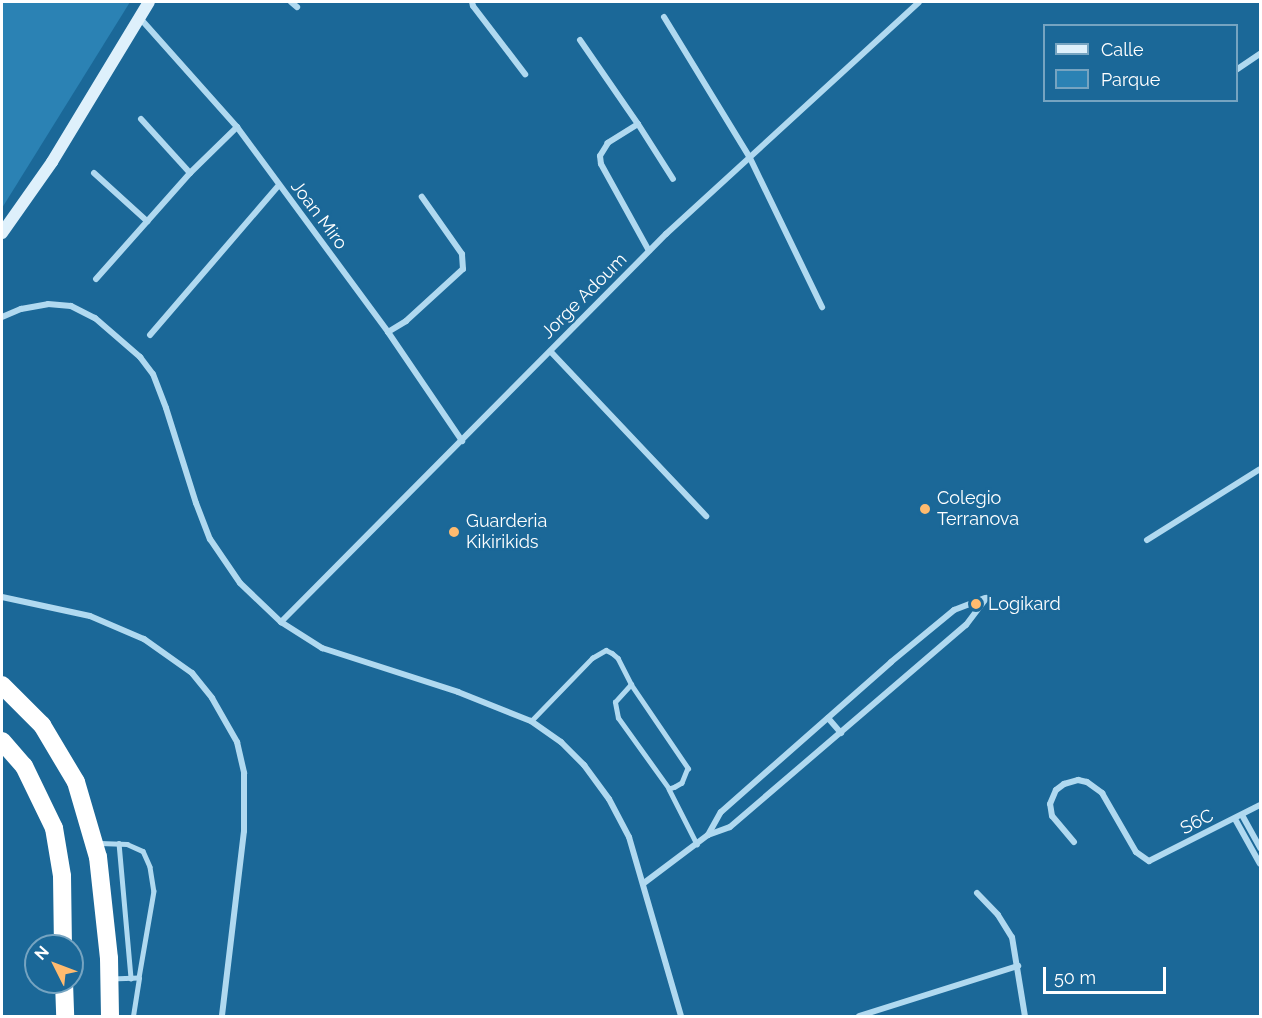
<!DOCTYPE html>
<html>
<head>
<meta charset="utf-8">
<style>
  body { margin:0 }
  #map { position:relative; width:1262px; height:1018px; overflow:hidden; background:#1b6898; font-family:Raleway,sans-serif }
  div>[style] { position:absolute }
  .green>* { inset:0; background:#2b82b4 }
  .lane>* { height:4.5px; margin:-2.25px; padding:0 2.25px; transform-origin:2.25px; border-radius:2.25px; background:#b0d9f0 }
  .street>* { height:6px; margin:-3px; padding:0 3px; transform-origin:3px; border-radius:3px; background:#b0d9f0 }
  .secondary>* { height:12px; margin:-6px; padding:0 6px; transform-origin:6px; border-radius:6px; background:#def0fb }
  .highway>* { height:18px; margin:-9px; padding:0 9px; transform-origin:9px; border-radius:9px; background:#fff }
  .dots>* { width:16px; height:16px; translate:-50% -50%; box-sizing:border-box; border:3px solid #1b6898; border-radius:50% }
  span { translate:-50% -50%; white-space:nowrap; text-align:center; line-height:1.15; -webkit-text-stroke:4.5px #1b6898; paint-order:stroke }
  .street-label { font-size:18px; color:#fff }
  .poi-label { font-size:18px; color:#fff }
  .left { translate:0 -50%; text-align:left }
  .frame { position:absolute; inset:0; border:3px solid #fff; pointer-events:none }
  .legend { position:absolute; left:1043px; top:24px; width:195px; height:78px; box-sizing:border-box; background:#1b6898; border:2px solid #76a4c1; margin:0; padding:8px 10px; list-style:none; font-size:18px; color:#fff }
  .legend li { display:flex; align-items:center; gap:12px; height:30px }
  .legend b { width:30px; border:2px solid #76a4c1 }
  .north { position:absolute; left:24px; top:934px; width:60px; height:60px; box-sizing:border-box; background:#1b6898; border:2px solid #76a4c1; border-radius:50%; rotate:312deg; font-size:16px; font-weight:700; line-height:24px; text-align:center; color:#fff }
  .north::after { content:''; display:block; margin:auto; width:21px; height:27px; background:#ffbb6f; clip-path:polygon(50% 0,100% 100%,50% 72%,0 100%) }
  .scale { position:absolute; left:1043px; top:967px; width:123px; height:27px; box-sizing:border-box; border:3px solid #fff; border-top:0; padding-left:8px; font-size:18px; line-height:21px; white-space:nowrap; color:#fff; -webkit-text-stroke:4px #1b6898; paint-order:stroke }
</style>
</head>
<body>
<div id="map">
  <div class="green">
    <i style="clip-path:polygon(2px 2px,130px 2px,2px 208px)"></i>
  </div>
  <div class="lane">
    <i style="left:531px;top:721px;width:88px;rotate:-45.9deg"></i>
    <i style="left:592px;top:658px;width:16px;rotate:-30deg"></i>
    <i style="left:606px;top:650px;width:7px;rotate:27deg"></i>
    <i style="left:612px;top:653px;width:8px;rotate:40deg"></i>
    <i style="left:618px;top:658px;width:29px;rotate:63deg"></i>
    <i style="left:631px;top:684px;width:102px;rotate:55.8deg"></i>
    <i style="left:688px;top:768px;width:16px;rotate:112deg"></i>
    <i style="left:682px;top:783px;width:8px;rotate:150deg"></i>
    <i style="left:675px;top:787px;width:6px;rotate:162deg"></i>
    <i style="left:669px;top:789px;width:87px;rotate:-125.7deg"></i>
    <i style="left:618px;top:718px;width:16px;rotate:-101deg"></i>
    <i style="left:615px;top:702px;width:24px;rotate:-48deg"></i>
    <i style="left:669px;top:789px;width:62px;rotate:63deg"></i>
    <i style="left:100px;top:843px;width:27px;rotate:2deg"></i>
    <i style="left:127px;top:844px;width:17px;rotate:24deg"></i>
    <i style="left:143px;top:851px;width:17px;rotate:66deg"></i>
    <i style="left:150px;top:867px;width:24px;rotate:81deg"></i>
    <i style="left:154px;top:891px;width:88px;rotate:99.8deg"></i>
    <i style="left:139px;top:978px;width:27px;rotate:178deg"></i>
    <i style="left:119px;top:843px;width:136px;rotate:84.9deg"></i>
    <i style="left:133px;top:1016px;width:38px;rotate:-81deg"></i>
  </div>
  <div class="street">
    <i style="left:291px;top:2px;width:8px;rotate:40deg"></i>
    <i style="left:472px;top:2px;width:4px;rotate:76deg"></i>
    <i style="left:473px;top:6px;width:86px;rotate:52.6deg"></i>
    <i style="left:139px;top:17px;width:147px;rotate:48.3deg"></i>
    <i style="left:237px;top:127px;width:255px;rotate:53.6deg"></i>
    <i style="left:388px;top:332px;width:132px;rotate:55.8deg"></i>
    <i style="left:664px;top:17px;width:163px;rotate:58.6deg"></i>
    <i style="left:749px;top:156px;width:168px;rotate:64.2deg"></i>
    <i style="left:580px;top:40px;width:102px;rotate:55.4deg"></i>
    <i style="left:638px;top:124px;width:36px;rotate:148deg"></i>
    <i style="left:608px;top:143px;width:15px;rotate:122deg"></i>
    <i style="left:600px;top:156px;width:8px;rotate:83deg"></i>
    <i style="left:601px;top:164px;width:99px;rotate:61.1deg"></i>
    <i style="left:1236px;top:70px;width:29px;rotate:-34deg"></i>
    <i style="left:141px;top:119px;width:73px;rotate:47.8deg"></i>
    <i style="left:638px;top:124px;width:65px;rotate:57.5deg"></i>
    <i style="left:94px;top:173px;width:72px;rotate:42.2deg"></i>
    <i style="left:96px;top:279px;width:142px;rotate:-48.4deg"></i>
    <i style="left:190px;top:173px;width:66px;rotate:-44.4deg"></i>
    <i style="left:2px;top:317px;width:21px;rotate:-23deg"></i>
    <i style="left:21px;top:309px;width:27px;rotate:-10deg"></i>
    <i style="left:48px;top:304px;width:23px;rotate:5deg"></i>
    <i style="left:71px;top:306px;width:27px;rotate:27deg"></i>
    <i style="left:95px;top:318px;width:60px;rotate:40.9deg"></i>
    <i style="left:140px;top:357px;width:21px;rotate:53deg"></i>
    <i style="left:153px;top:374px;width:36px;rotate:69deg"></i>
    <i style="left:166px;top:408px;width:100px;rotate:72.5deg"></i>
    <i style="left:196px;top:503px;width:39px;rotate:69deg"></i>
    <i style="left:210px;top:539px;width:53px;rotate:55.7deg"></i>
    <i style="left:240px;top:583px;width:57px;rotate:43.6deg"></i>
    <i style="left:281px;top:622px;width:49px;rotate:32.4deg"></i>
    <i style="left:322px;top:648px;width:143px;rotate:17.9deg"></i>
    <i style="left:458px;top:692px;width:79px;rotate:21.7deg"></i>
    <i style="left:531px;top:721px;width:37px;rotate:35deg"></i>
    <i style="left:561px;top:742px;width:33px;rotate:45deg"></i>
    <i style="left:584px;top:765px;width:42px;rotate:53.7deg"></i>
    <i style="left:609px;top:799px;width:43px;rotate:62.2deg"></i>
    <i style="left:629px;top:837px;width:186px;rotate:73.8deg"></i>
    <i style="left:388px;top:332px;width:21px;rotate:-31deg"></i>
    <i style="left:406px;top:321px;width:77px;rotate:-42.4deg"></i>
    <i style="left:463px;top:269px;width:15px;rotate:-94deg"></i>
    <i style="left:462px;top:254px;width:70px;rotate:-125.1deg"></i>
    <i style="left:150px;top:335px;width:196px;rotate:-49.3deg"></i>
    <i style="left:551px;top:352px;width:226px;rotate:46.6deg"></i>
    <i style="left:1147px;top:540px;width:133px;rotate:-32.1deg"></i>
    <i style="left:2px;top:597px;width:90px;rotate:12.2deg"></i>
    <i style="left:90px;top:616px;width:59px;rotate:23.1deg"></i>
    <i style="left:144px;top:639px;width:59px;rotate:35.3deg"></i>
    <i style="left:192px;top:673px;width:32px;rotate:51deg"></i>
    <i style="left:212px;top:698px;width:51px;rotate:60.4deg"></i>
    <i style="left:237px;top:742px;width:32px;rotate:77deg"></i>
    <i style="left:244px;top:773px;width:58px;rotate:90deg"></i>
    <i style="left:244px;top:831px;width:186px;rotate:96.8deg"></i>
    <i style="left:281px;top:622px;width:547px;rotate:-45.22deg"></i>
    <i style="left:666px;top:234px;width:343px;rotate:-42.5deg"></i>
    <i style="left:828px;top:718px;width:20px;rotate:49deg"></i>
    <i style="left:1242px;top:815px;width:38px;rotate:61deg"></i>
    <i style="left:1235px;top:819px;width:51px;rotate:60.9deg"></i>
    <i style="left:708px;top:835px;width:26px;rotate:-61deg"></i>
    <i style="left:721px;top:812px;width:227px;rotate:-41.4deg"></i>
    <i style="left:891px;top:662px;width:82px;rotate:-39.5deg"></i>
    <i style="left:954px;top:610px;width:33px;rotate:-21deg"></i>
    <i style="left:1074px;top:842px;width:34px;rotate:-130deg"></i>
    <i style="left:1052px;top:816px;width:12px;rotate:-99deg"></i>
    <i style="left:1050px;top:804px;width:15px;rotate:-67deg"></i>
    <i style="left:1056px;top:790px;width:10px;rotate:-37deg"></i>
    <i style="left:1064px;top:784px;width:15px;rotate:-16deg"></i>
    <i style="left:1078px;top:780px;width:9px;rotate:13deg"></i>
    <i style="left:1087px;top:782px;width:19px;rotate:36deg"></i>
    <i style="left:1102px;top:793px;width:68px;rotate:60deg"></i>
    <i style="left:1136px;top:852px;width:16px;rotate:35deg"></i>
    <i style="left:1149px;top:861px;width:124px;rotate:-26.8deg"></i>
    <i style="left:644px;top:883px;width:80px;rotate:-36.9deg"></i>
    <i style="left:708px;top:835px;width:23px;rotate:-20deg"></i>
    <i style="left:730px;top:827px;width:311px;rotate:-40.6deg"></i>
    <i style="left:966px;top:625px;width:34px;rotate:-53deg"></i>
    <i style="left:977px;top:893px;width:30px;rotate:46deg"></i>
    <i style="left:998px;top:915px;width:26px;rotate:58deg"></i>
    <i style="left:1012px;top:937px;width:80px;rotate:80.7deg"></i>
    <i style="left:859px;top:1016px;width:167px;rotate:-17.5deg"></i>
  </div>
  <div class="secondary">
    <i style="left:2px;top:233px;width:87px;rotate:-54.8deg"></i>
    <i style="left:52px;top:162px;width:187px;rotate:-58.8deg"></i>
  </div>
  <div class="highway">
    <i style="left:2px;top:685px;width:57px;rotate:45deg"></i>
    <i style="left:42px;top:725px;width:66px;rotate:59.2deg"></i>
    <i style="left:76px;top:782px;width:78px;rotate:73.7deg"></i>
    <i style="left:98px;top:857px;width:102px;rotate:83.8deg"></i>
    <i style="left:109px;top:958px;width:58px;rotate:89deg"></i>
    <i style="left:2px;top:741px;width:33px;rotate:49deg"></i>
    <i style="left:24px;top:766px;width:69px;rotate:64.2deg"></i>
    <i style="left:54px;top:828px;width:49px;rotate:80.5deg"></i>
    <i style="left:62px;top:876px;width:70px;rotate:89.2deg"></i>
    <i style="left:64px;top:982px;width:34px;rotate:88deg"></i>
  </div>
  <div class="dots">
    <i style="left:925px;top:509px;background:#ffbb6f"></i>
    <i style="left:454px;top:532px;background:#ffbb6f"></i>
    <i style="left:976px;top:604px;background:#ffbb6f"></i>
  </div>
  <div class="street-label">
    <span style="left:319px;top:215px;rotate:53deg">Joan Miro</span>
    <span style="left:584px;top:296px;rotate:-45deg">Jorge Adoum</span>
    <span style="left:1197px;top:822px;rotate:-27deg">S6C</span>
  </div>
  <div class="poi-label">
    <span class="left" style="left:937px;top:509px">Colegio<br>Terranova</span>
    <span class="left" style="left:466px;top:532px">Guarderia<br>Kikirikids</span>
    <span class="left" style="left:988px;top:604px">Logikard</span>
  </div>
  <div class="frame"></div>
  <ul class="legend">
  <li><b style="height:8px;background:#def0fb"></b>Calle</li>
  <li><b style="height:16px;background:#2b82b4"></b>Parque</li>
  </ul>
  <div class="north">N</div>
  <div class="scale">50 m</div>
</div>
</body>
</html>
